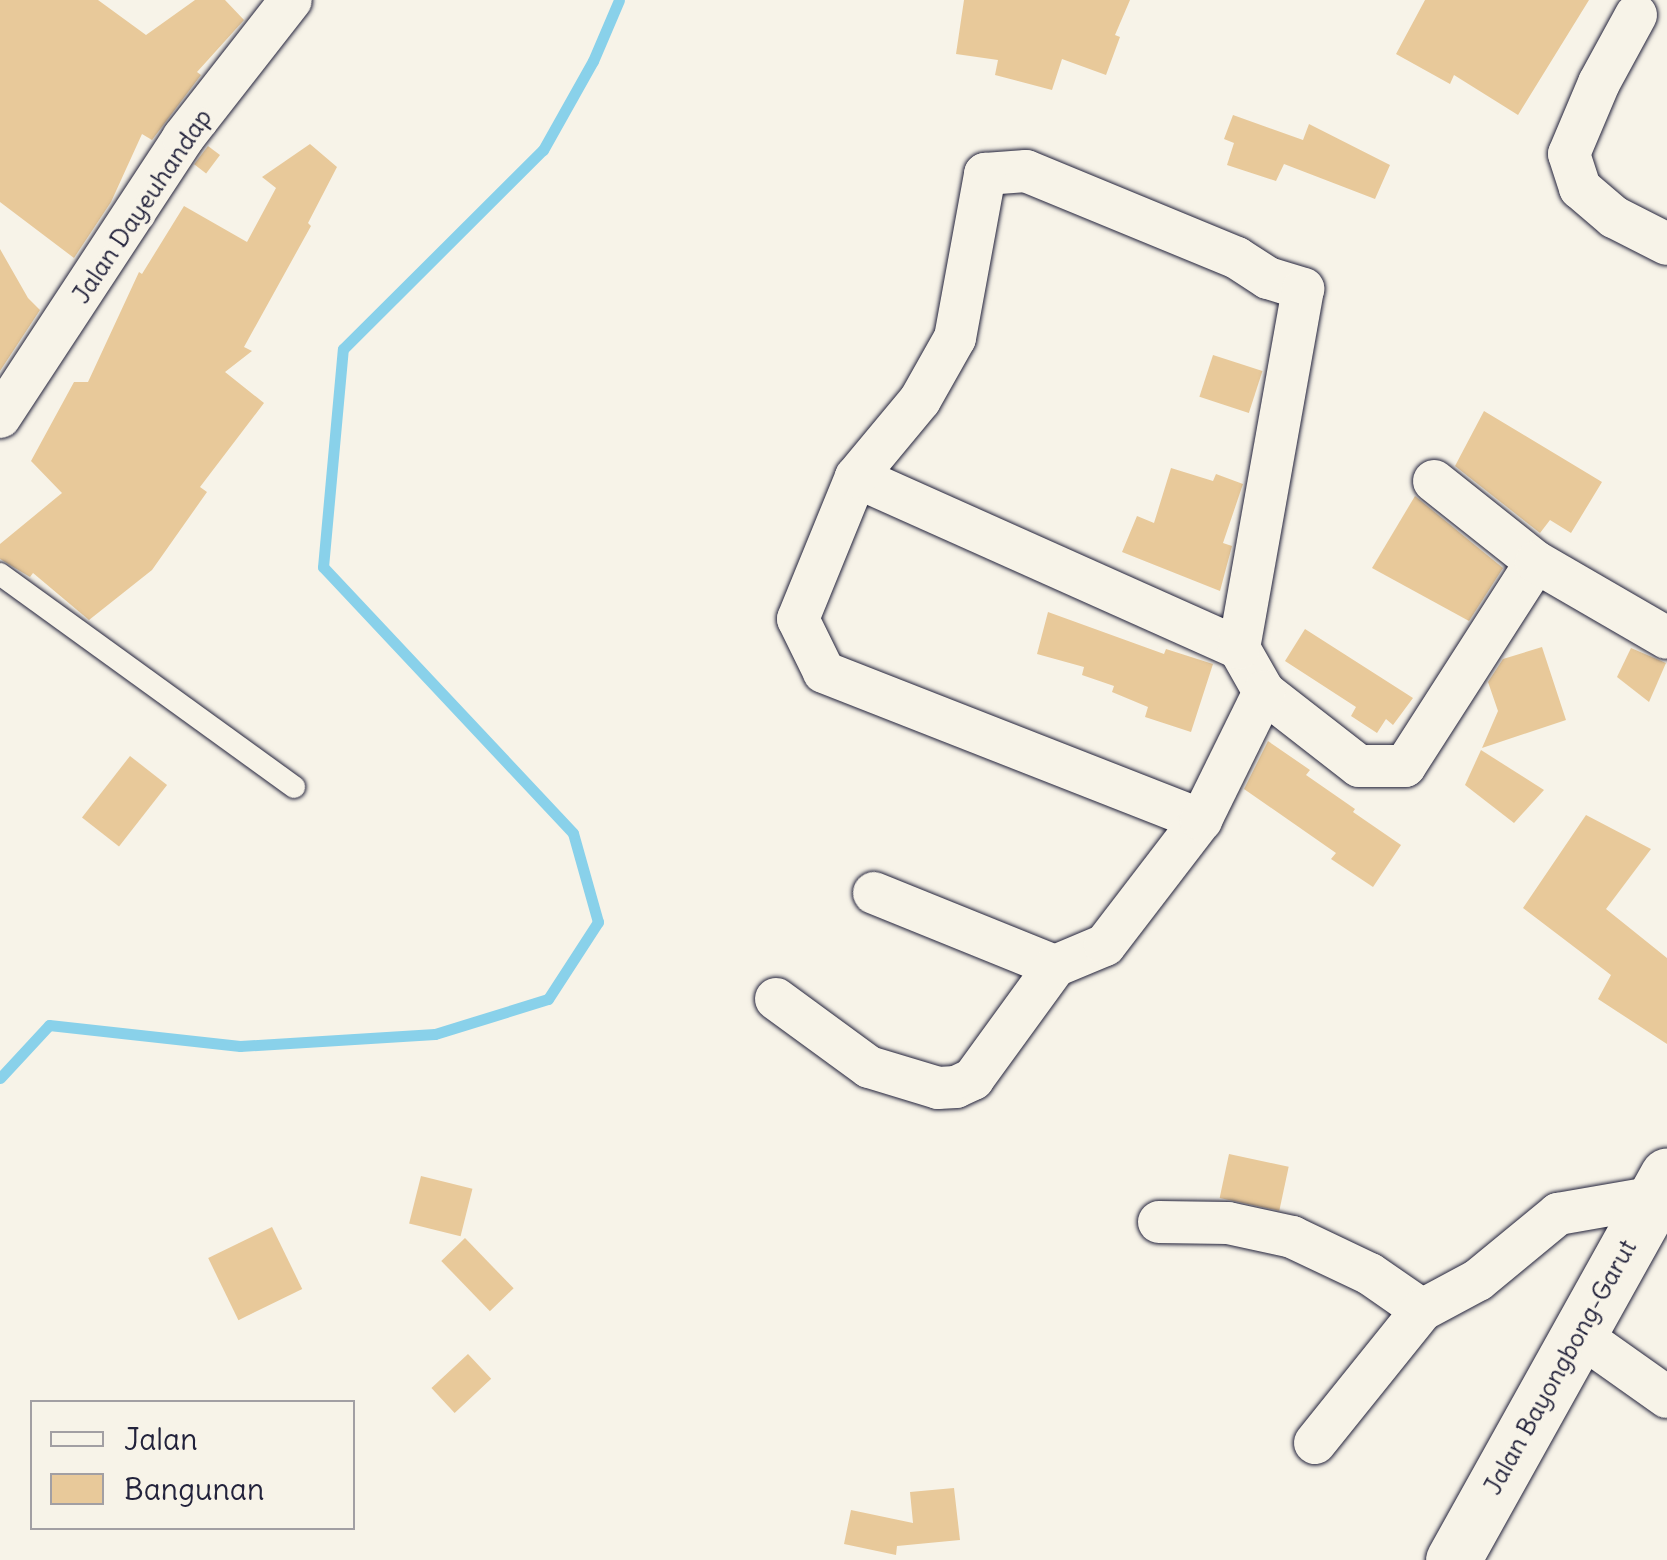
<!DOCTYPE html>
<html>
<head>
<meta charset="utf-8">
<style>
  body { margin:0 }
  #map { position:relative; width:1667px; height:1560px; overflow:hidden; background:#f7f3e8; font-family:Delius,sans-serif }
  div>[style] { position:absolute }
  .stream>* { height:11px; margin:-5.5px; padding:0 5.5px; transform-origin:5.5px; border-radius:5.5px; background:#89d1ea }
  .building>* { inset:0; background:#e8c99a; transform-origin:0 0 }
  .roads { filter:drop-shadow(0 0 2px #22223b) drop-shadow(0 0 2px #22223b) }
  .lane>* { height:22px; margin:-11px; padding:0 11px; transform-origin:11px; border-radius:11px; background:#f7f3e8 }
  .street>* { height:42px; margin:-21px; padding:0 21px; transform-origin:21px; border-radius:21px; background:#f7f3e8 }
  .primary>* { height:55px; margin:-27.5px; padding:0 27.5px; transform-origin:27.5px; border-radius:27.5px; background:#f7f3e8 }
  span { translate:-50% -50%; white-space:nowrap; text-align:center; line-height:1.15; -webkit-text-stroke:8px #f7f3e8; paint-order:stroke }
  .street-label { font-size:25px; color:#22223b }
  .legend { position:absolute; left:30px; top:1400px; width:325px; height:130px; box-sizing:border-box; background:#f7f3e8; border:2px solid #a29fa3; margin:0; padding:12px 18px; list-style:none; font-size:30px; color:#22223b }
  .legend li { display:flex; align-items:center; gap:20px; height:50px }
  .legend b { width:50px; border:2px solid #a29fa3 }
</style>
</head>
<body>
<div id="map">
  <div class="stream">
    <i style="left:0;top:1078px;width:72px;rotate:-47.2deg"></i>
    <i style="left:49px;top:1025px;width:192px;rotate:6.3deg"></i>
    <i style="left:240px;top:1046px;width:195px;rotate:-3.5deg"></i>
    <i style="left:435px;top:1034px;width:118px;rotate:-17.2deg"></i>
    <i style="left:548px;top:999px;width:92px;rotate:-57deg"></i>
    <i style="left:598px;top:922px;width:92px;rotate:-105.7deg"></i>
    <i style="left:573px;top:833px;width:365px;rotate:-133.2deg"></i>
    <i style="left:323px;top:567px;width:219px;rotate:-84.8deg"></i>
    <i style="left:343px;top:349px;width:282px;rotate:-44.9deg"></i>
    <i style="left:543px;top:150px;width:102px;rotate:-60.7deg"></i>
    <i style="left:593px;top:61px;width:66px;rotate:-66.9deg"></i>
  </div>
  <div class="building">
    <i style="clip-path:polygon(0 0,98px 0,146px 35px,195px 0,225px 0,244px 20px,197px 72px,201px 75px,152px 140px,142px 134px,111px 202px,74px 258px,0 202px)"></i>
    <i style="clip-path:polygon(964px 0,1130px 0,1115px 35px,1120px 37px,1106px 75px,1062px 59px,1052px 90px,995px 75px,998px 60px,956px 54px)"></i>
    <i style="clip-path:polygon(1425px 0,1589px 0,1518px 115px,1454px 75px,1450px 84px,1396px 54px)"></i>
    <i style="clip-path:polygon(1233px 115px,1303px 140px,1309px 124px,1390px 165px,1375px 199px,1284px 164px,1276px 181px,1227px 165px,1234px 143px,1224px 139px)"></i>
    <i style="clip-path:polygon(310px 144px,337px 167px,308px 223px,311px 226px,244px 347px,252px 351px,225px 372px,264px 403px,200px 487px,207px 492px,152px 570px,89px 620px,33px 573px,30px 577px,0 559px,0 544px,62px 493px,31px 461px,74px 382px,88px 382px,139px 272px,142px 274px,184px 206px,247px 242px,276px 188px,262px 177px)"></i>
    <i style="left:208px;top:146px;width:15px;height:23px;rotate:37deg"></i>
    <i style="clip-path:polygon(0 249px,28px 298px,40px 310px,0 371px)"></i>
    <i style="left:1213px;top:355px;width:52px;height:44px;rotate:18deg"></i>
    <i style="clip-path:polygon(1484px 411px,1602px 482px,1571px 533px,1550px 520px,1540px 533px,1455px 466px)"></i>
    <i style="clip-path:polygon(1171px 468px,1213px 481px,1216px 474px,1243px 484px,1223px 543px,1232px 546px,1220px 591px,1122px 552px,1137px 516px,1154px 523px)"></i>
    <i style="clip-path:polygon(1415px 496px,1503px 568px,1469px 621px,1372px 568px)"></i>
    <i style="clip-path:polygon(1048px 612px,1164px 654px,1166px 649px,1213px 664px,1191px 732px,1145px 717px,1148px 707px,1112px 692px,1114px 686px,1082px 675px,1084px 667px,1037px 654px)"></i>
    <i style="clip-path:polygon(1305px 629px,1413px 698px,1393px 725px,1386px 719px,1377px 733px,1351px 716px,1356px 707px,1285px 661px)"></i>
    <i style="clip-path:polygon(1542px 647px,1566px 720px,1482px 748px,1498px 711px,1488px 682px,1503px 659px)"></i>
    <i style="clip-path:polygon(1631px 648px,1666px 663px,1649px 702px,1617px 677px)"></i>
    <i style="clip-path:polygon(1268px 741px,1310px 770px,1306px 775px,1355px 809px,1353px 812px,1401px 845px,1373px 887px,1331px 859px,1336px 853px,1244px 789px)"></i>
    <i style="clip-path:polygon(1481px 750px,1544px 790px,1514px 823px,1465px 785px)"></i>
    <i style="left:130px;top:756px;width:47px;height:78px;rotate:38deg"></i>
    <i style="clip-path:polygon(1586px 815px,1651px 849px,1606px 909px,1667px 958px,1667px 1044px,1598px 999px,1611px 975px,1523px 908px)"></i>
    <i style="left:1229px;top:1154px;width:61px;height:45px;rotate:12deg"></i>
    <i style="left:421px;top:1176px;width:53px;height:49px;rotate:14deg"></i>
    <i style="left:272px;top:1227px;width:69px;height:71px;rotate:64deg"></i>
    <i style="left:465px;top:1238px;width:70px;height:33px;rotate:46deg"></i>
    <i style="left:468px;top:1354px;width:34px;height:50px;rotate:47deg"></i>
    <i style="clip-path:polygon(954px 1488px,960px 1540px,897px 1546px,896px 1555px,844px 1544px,851px 1510px,913px 1523px,910px 1492px)"></i>
  </div>
  <div class="roads">
    <div class="lane">
      <i style="left:0;top:574px;width:363px;rotate:35.9deg"></i>
    </div>
    <div class="street">
      <i style="left:1636px;top:15px;width:77px;rotate:118.6deg"></i>
      <i style="left:1599px;top:83px;width:77px;rotate:112.9deg"></i>
      <i style="left:1569px;top:154px;width:36px;rotate:72deg"></i>
      <i style="left:1580px;top:188px;width:45px;rotate:40.5deg"></i>
      <i style="left:1614px;top:217px;width:59px;rotate:27deg"></i>
      <i style="left:0;top:417px;width:334px;rotate:-56.7deg"></i>
      <i style="left:183px;top:138px;width:175px;rotate:-52deg"></i>
      <i style="left:856px;top:477px;width:419px;rotate:24.1deg"></i>
      <i style="left:1239px;top:648px;width:51px;rotate:60.4deg"></i>
      <i style="left:1264px;top:692px;width:120px;rotate:37.9deg"></i>
      <i style="left:1359px;top:766px;width:46px"></i>
      <i style="left:1405px;top:766px;width:242px;rotate:-57.3deg"></i>
      <i style="left:1434px;top:481px;width:130px;rotate:38.5deg"></i>
      <i style="left:1536px;top:562px;width:151px;rotate:30.1deg"></i>
      <i style="left:1201px;top:820px;width:405px;rotate:-158.6deg"></i>
      <i style="left:824px;top:672px;width:59px;rotate:-116.1deg"></i>
      <i style="left:798px;top:619px;width:153px;rotate:-67.8deg"></i>
      <i style="left:856px;top:477px;width:100px;rotate:-50.3deg"></i>
      <i style="left:920px;top:400px;width:71px;rotate:-60.6deg"></i>
      <i style="left:955px;top:338px;width:167px;rotate:-79.6deg"></i>
      <i style="left:985px;top:174px;width:41px;rotate:-4.2deg"></i>
      <i style="left:1026px;top:171px;width:228px;rotate:22.4deg"></i>
      <i style="left:1237px;top:258px;width:37px;rotate:33deg"></i>
      <i style="left:1268px;top:278px;width:37px;rotate:17deg"></i>
      <i style="left:1303px;top:289px;width:365px;rotate:100.1deg"></i>
      <i style="left:874px;top:893px;width:195px;rotate:22deg"></i>
      <i style="left:776px;top:999px;width:115px;rotate:36.2deg"></i>
      <i style="left:869px;top:1067px;width:72px;rotate:16.9deg"></i>
      <i style="left:938px;top:1088px;width:18px;rotate:-3deg"></i>
      <i style="left:956px;top:1087px;width:19px;rotate:-25deg"></i>
      <i style="left:973px;top:1079px;width:140px;rotate:-54deg"></i>
      <i style="left:1055px;top:966px;width:54px;rotate:-22.8deg"></i>
      <i style="left:1105px;top:945px;width:158px;rotate:-52.5deg"></i>
      <i style="left:1201px;top:820px;width:143px;rotate:-63.8deg"></i>
      <i style="left:1159px;top:1222px;width:69px;rotate:0.8deg"></i>
      <i style="left:1228px;top:1223px;width:66px;rotate:12.3deg"></i>
      <i style="left:1292px;top:1237px;width:86px;rotate:25.4deg"></i>
      <i style="left:1370px;top:1274px;width:63px;rotate:34.7deg"></i>
      <i style="left:1578px;top:1334px;width:109px;rotate:35.3deg"></i>
      <i style="left:1315px;top:1443px;width:171px;rotate:-51.2deg"></i>
      <i style="left:1422px;top:1310px;width:64px;rotate:-28.2deg"></i>
      <i style="left:1478px;top:1280px;width:104px;rotate:-39.5deg"></i>
      <i style="left:1558px;top:1214px;width:98px;rotate:-9.9deg"></i>
    </div>
    <div class="primary">
      <i style="left:1453px;top:1560px;width:440px;rotate:-60.9deg"></i>
    </div>
  </div>
  <div class="street-label">
    <span style="left:142px;top:206px;rotate:-56deg">Jalan Dayeuhandap</span>
    <span style="left:1560px;top:1367px;rotate:-61deg">Jalan Bayongbong-Garut</span>
  </div>
  <ul class="legend">
  <li><b style="height:12px;background:#f7f3e8"></b>Jalan</li>
  <li><b style="height:28px;background:#e8c99a"></b>Bangunan</li>
  </ul>
</div>
</body>
</html>
